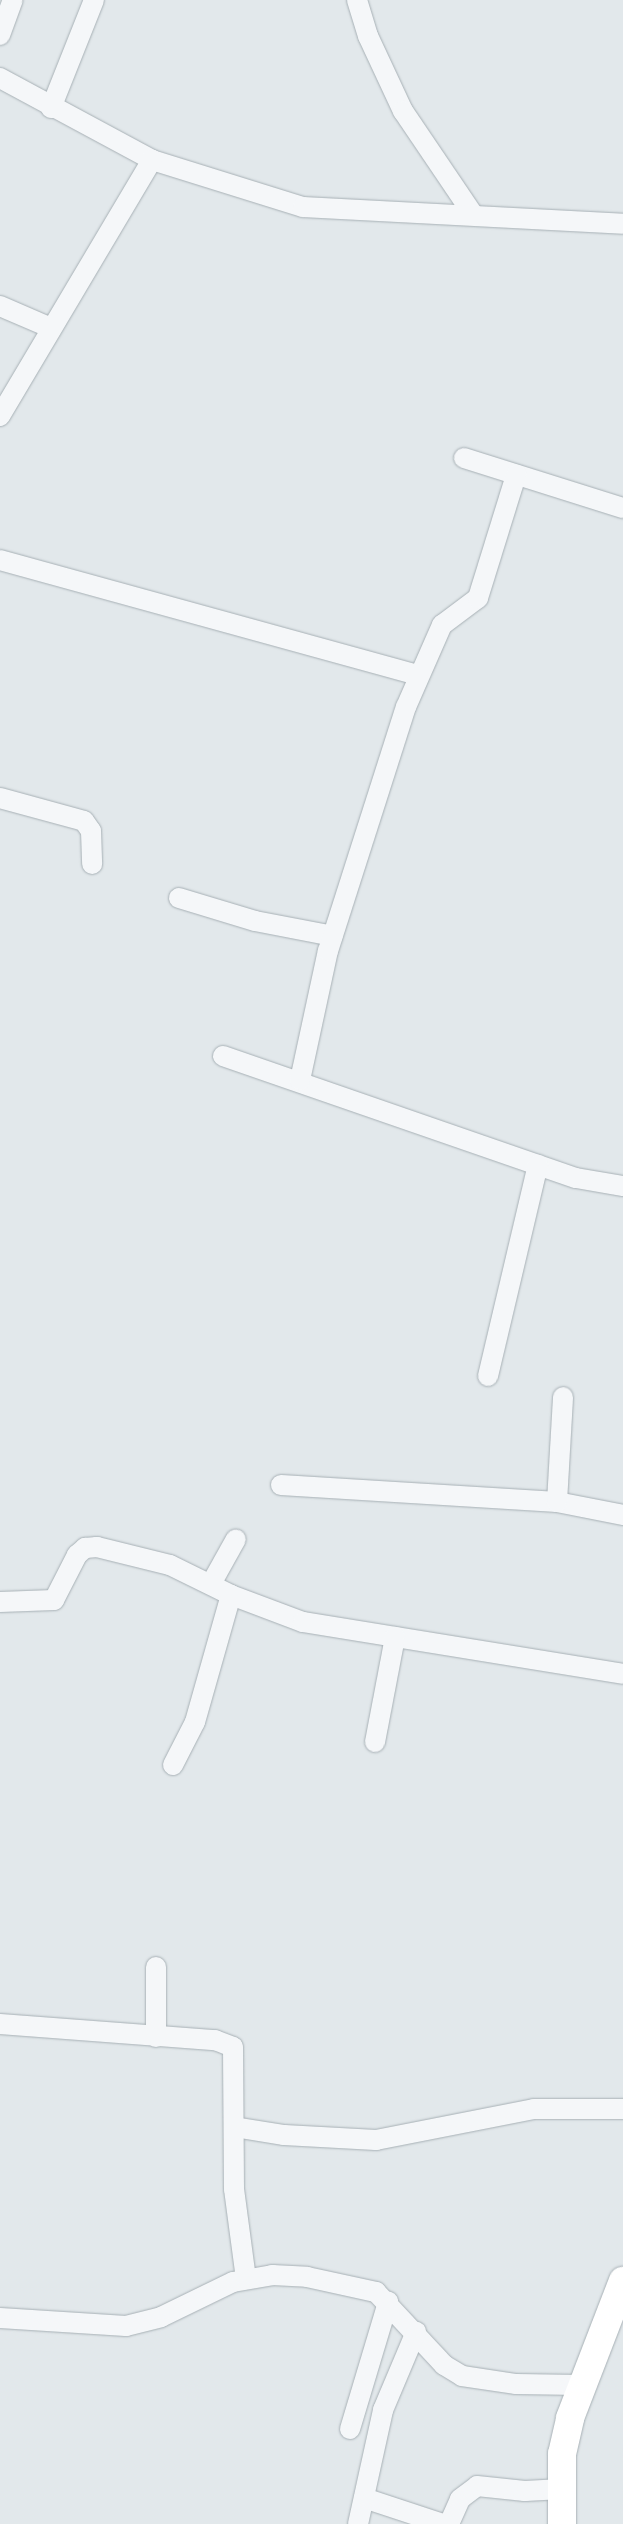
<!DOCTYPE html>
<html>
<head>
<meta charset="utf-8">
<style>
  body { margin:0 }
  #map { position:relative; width:623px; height:2524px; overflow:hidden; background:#e2e8eb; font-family:"Nunito Sans",sans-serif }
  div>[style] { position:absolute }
  .roads { filter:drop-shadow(0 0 1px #a7b0b5) drop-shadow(0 0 1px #a7b0b5) }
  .street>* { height:20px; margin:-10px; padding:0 10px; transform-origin:10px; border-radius:10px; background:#f5f7f9 }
  .secondary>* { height:28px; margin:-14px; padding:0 14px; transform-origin:14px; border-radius:14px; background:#fff }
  span { translate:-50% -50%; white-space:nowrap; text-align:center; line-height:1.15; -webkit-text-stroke:4px #f2f6f8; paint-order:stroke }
</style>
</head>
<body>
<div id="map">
  <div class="roads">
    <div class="street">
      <i style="left:357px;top:0;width:38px;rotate:73deg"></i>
      <i style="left:368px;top:36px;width:83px;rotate:65deg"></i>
      <i style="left:403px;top:111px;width:123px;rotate:55.9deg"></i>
      <i style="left:0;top:35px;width:37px;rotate:-70deg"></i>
      <i style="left:0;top:78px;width:173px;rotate:28.3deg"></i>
      <i style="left:152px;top:160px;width:158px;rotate:17.3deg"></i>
      <i style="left:303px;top:207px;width:320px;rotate:3deg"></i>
      <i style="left:51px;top:108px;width:116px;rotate:-68.3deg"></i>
      <i style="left:0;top:306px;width:56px;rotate:23.3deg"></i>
      <i style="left:0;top:416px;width:298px;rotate:-59.3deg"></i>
      <i style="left:464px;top:458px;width:167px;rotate:17.5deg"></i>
      <i style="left:0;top:560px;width:434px;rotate:15.4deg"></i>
      <i style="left:0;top:798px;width:87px;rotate:15.3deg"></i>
      <i style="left:84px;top:821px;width:12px;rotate:55deg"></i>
      <i style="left:91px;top:831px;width:33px;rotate:88deg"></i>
      <i style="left:179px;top:898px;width:79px;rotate:16.8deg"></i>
      <i style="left:255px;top:921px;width:79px;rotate:10.9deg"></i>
      <i style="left:223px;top:1056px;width:373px;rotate:19.1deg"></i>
      <i style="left:576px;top:1178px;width:48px;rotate:9.7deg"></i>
      <i style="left:300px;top:1080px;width:132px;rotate:-77.8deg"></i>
      <i style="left:328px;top:951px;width:256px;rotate:-72.3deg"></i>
      <i style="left:406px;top:707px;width:90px;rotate:-66.3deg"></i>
      <i style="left:442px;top:625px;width:45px;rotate:-36.9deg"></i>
      <i style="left:478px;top:598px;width:129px;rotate:-72.8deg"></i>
      <i style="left:488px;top:1376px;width:217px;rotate:-76.7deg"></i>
      <i style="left:281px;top:1485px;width:277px;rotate:3.5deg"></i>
      <i style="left:557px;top:1502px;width:67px;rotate:11.1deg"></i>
      <i style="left:557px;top:1502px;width:105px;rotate:-86.7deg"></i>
      <i style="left:211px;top:1584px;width:51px;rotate:-60.9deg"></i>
      <i style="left:0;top:1602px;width:54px;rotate:-2.1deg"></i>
      <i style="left:54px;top:1600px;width:51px;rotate:-62.9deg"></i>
      <i style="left:77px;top:1555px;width:11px;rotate:-41deg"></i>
      <i style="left:85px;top:1548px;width:12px;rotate:-5deg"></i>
      <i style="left:97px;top:1547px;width:75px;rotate:13.9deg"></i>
      <i style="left:170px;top:1565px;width:68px;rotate:26.2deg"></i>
      <i style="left:231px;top:1595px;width:77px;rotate:20.6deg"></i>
      <i style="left:303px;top:1622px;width:324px;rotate:9.2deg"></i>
      <i style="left:375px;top:1742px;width:107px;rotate:-79.2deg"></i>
      <i style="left:173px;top:1765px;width:48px;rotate:-62.9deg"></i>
      <i style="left:195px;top:1722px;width:132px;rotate:-74.2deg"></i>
      <i style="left:156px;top:1967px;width:70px;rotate:90deg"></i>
      <i style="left:0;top:2024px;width:216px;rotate:4.3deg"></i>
      <i style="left:215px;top:2040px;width:19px;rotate:21deg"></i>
      <i style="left:233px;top:2047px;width:142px;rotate:89.6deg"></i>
      <i style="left:234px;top:2189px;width:91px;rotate:82.4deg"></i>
      <i style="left:234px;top:2127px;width:51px;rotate:9.1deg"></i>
      <i style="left:284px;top:2135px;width:92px;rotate:3.1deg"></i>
      <i style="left:376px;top:2140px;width:161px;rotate:-11.1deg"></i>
      <i style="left:534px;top:2109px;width:89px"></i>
      <i style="left:0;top:2318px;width:126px;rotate:3.6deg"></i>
      <i style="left:126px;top:2326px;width:36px;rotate:-14deg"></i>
      <i style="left:161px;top:2317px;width:80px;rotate:-25.9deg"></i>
      <i style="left:233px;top:2282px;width:40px;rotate:-10deg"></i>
      <i style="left:272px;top:2275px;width:35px;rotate:3deg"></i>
      <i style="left:307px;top:2277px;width:71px;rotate:12.3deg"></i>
      <i style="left:376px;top:2292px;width:100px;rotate:47deg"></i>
      <i style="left:444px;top:2365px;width:21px;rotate:31deg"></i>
      <i style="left:462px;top:2376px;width:55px;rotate:8.4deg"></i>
      <i style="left:516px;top:2384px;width:64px;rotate:0.9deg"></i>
      <i style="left:350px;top:2429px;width:133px;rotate:-73.3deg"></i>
      <i style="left:364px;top:2498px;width:83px;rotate:18.2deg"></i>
      <i style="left:358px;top:2524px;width:117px;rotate:-77.6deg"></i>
      <i style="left:383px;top:2410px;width:85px;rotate:-67.1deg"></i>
      <i style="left:449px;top:2524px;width:27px;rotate:-66deg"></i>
      <i style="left:460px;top:2499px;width:21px;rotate:-37deg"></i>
      <i style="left:477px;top:2486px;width:48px;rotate:5.9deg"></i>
      <i style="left:525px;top:2491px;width:37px;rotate:-3deg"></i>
    </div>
    <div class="secondary">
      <i style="left:562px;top:2524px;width:70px;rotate:-90deg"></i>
      <i style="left:562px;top:2454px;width:37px;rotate:-77deg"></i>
      <i style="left:570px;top:2418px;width:147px;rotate:-68.9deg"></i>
    </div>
  </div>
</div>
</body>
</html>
